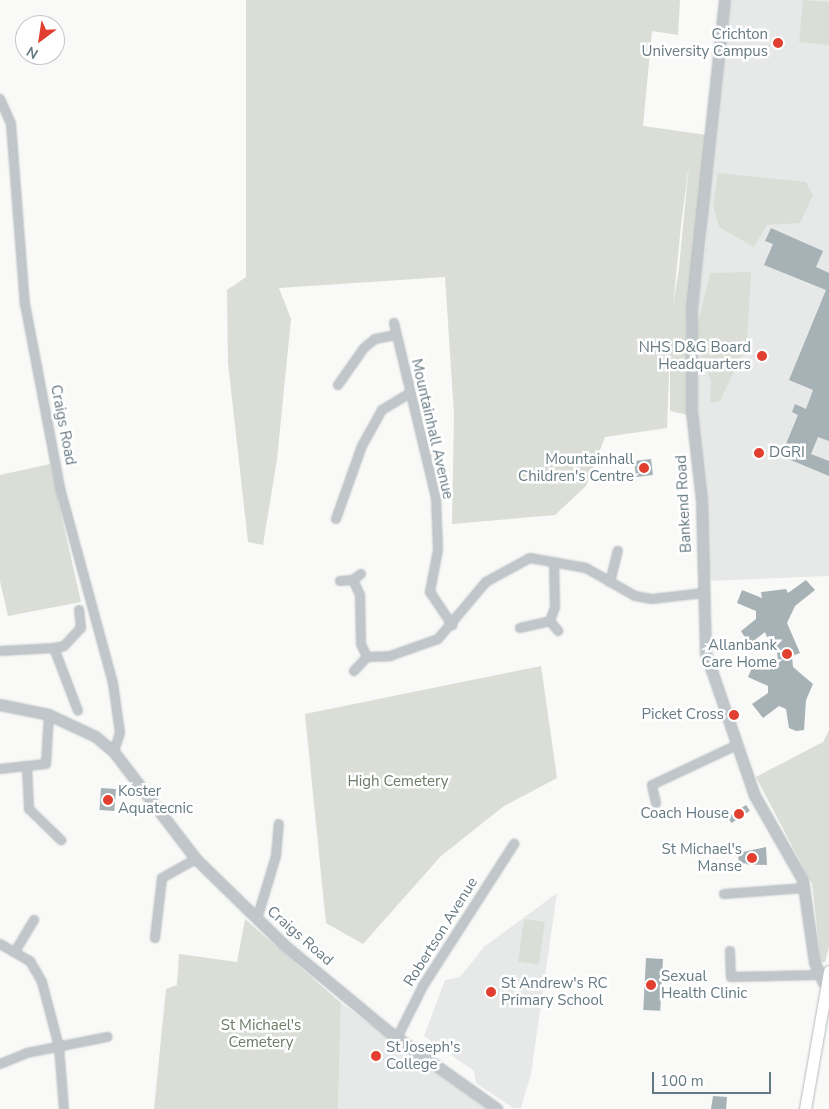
<!DOCTYPE html>
<html>
<head>
<meta charset="utf-8">
<style>
  body { margin:0 }
  #map { position:relative; width:829px; height:1109px; overflow:hidden; background:#f9f9f7; font-family:"Nunito Sans",sans-serif }
  div>[style] { position:absolute }
  .built>* { inset:0; background:#e7e9e8 }
  .green>* { inset:0; background:#daded6; transform-origin:0 0 }
  .building>* { inset:0; background:#a7b2b6; transform-origin:0 0 }
  .roads { filter:drop-shadow(0 0 1px #b3babe) drop-shadow(0 0 1px #b3babe) }
  .minor>* { height:8px; margin:-4px; padding:0 4px; transform-origin:4px; border-radius:4px; background:#c0c6c9 }
  .tertiary>* { height:10px; margin:-5px; padding:0 5px; transform-origin:5px; border-radius:5px; background:#c0c6c9 }
  .secondary>* { height:11px; margin:-5.5px; padding:0 5.5px; transform-origin:5.5px; border-radius:5.5px; background:#fff }
  .dots>* { width:14px; height:14px; translate:-50% -50%; box-sizing:border-box; border:2px solid #fff; border-radius:50% }
  span { translate:-50% -50%; white-space:nowrap; text-align:center; line-height:1.15; -webkit-text-stroke:5px #fff; paint-order:stroke }
  .poi-label { font-size:15px; color:#657982 }
  .right { translate:-100% -50%; text-align:right }
  .left { translate:0 -50%; text-align:left }
  .street-label { font-size:15px; color:#657982 }
  .park-label { font-size:15px; color:#6b7a64 }
  .north { position:absolute; left:15px; top:15px; width:50px; height:50px; box-sizing:border-box; background:#fff; border:1px solid #c1c9cd; border-radius:50%; rotate:211deg; font-size:14px; font-weight:700; line-height:20px; text-align:center; color:#657982 }
  .north::after { content:''; display:block; margin:auto; width:18px; height:22px; background:#e13f2f; clip-path:polygon(50% 0,100% 100%,50% 72%,0 100%) }
  .scale { position:absolute; left:652px; top:1072px; width:119px; height:22px; box-sizing:border-box; border:2px solid #657982; border-top:0; padding-left:6px; font-size:15px; line-height:18px; white-space:nowrap; color:#657982; -webkit-text-stroke:4px #fff; paint-order:stroke }
</style>
</head>
<body>
<div id="map">
  <div class="built">
    <i style="clip-path:polygon(731px 0,829px 0,829px 576px,708px 581px,695px 391px,696px 321px,706px 244px,709px 167px)"></i>
    <i style="clip-path:polygon(557px 893px,531px 1074px,521px 1108px,513px 1108px,476px 1083px,474px 1071px,424px 1036px,445px 980px,460px 977px,484px 947px)"></i>
    <i style="clip-path:polygon(341px 1003px,486px 1109px,338px 1109px)"></i>
  </div>
  <div class="green">
    <i style="clip-path:polygon(evenodd,246px 0,680px 0,678px 35px,652px 31px,643px 126px,707px 135px,686px 322px,688px 415px,670px 411px,670px 350px,667px 428px,605px 437px,586px 486px,555px 515px,452px 524px,454px 414px,445px 277px,279px 288px,291px 319px,277px 459px,263px 545px,248px 542px,228px 363px,227px 290px,246px 277px,246px 0,689px 164px,679px 268px,673px 306px,681px 225px,689px 164px)"></i>
    <i style="clip-path:polygon(803px 0,829px 2px,829px 45px,799px 42px)"></i>
    <i style="clip-path:polygon(718px 173px,806px 182px,813px 195px,800px 223px,767px 225px,754px 247px,719px 227px,713px 204px)"></i>
    <i style="clip-path:polygon(751px 272px,747px 344px,720px 401px,710px 403px,711px 381px,694px 340px,710px 273px)"></i>
    <i style="clip-path:polygon(50px 464px,81px 602px,8px 616px,0 581px,0 475px)"></i>
    <i style="clip-path:polygon(541px 666px,557px 778px,504px 806px,441px 856px,363px 944px,326px 923px,305px 714px)"></i>
    <i style="clip-path:polygon(829px 730px,829px 947px,825px 962px,821px 962px,812px 884px,756px 777px,823px 742px)"></i>
    <i style="clip-path:polygon(245px 919px,341px 1003px,338px 1109px,154px 1109px,166px 989px,177px 985px,179px 954px,237px 962px)"></i>
    <i style="left:524px;top:919px;width:21px;height:43px;rotate:8deg"></i>
  </div>
  <div class="building">
    <i style="clip-path:polygon(771px 228px,823px 251px,816px 267px,829px 273px,829px 441px,818px 437px,811px 454px,829px 461px,829px 476px,781px 456px,798px 415px,792px 412px,795px 404px,806px 409px,813px 390px,789px 380px,826px 290px,764px 265px,773px 244px,765px 241px)"></i>
    <i style="left:651px;top:459px;width:16px;height:17px;rotate:83deg"></i>
    <i style="clip-path:polygon(806px 580px,815px 590px,795px 606px,787px 623px,800px 653px,792px 656px,793px 667px,813px 684px,806px 700px,804px 730px,796px 731px,789px 728px,786px 709px,779px 706px,763px 718px,752px 704px,768px 693px,768px 686px,748px 677px,754px 663px,768px 668px,778px 659px,774px 636px,767px 637px,765px 632px,751px 643px,744px 636px,741px 631px,756px 619px,756px 611px,737px 603px,742px 590px,762px 598px,761px 592px,786px 589px,788px 593px)"></i>
    <i style="left:101px;top:788px;width:15px;height:22px;rotate:4deg"></i>
    <i style="left:746px;top:805px;width:7px;height:22px;rotate:56deg"></i>
    <i style="clip-path:polygon(766px 847px,767px 865px,739px 864px,738px 853px)"></i>
    <i style="left:646px;top:958px;width:17px;height:52px;rotate:3deg"></i>
    <i style="clip-path:polygon(713px 1096px,727px 1097px,726px 1109px,711px 1109px)"></i>
  </div>
  <div class="roads">
    <div class="minor">
      <i style="left:0;top:99px;width:27px;rotate:66deg"></i>
      <i style="left:11px;top:124px;width:181px;rotate:85.6deg"></i>
      <i style="left:25px;top:304px;width:187px;rotate:79.2deg"></i>
      <i style="left:60px;top:488px;width:202px;rotate:74.8deg"></i>
      <i style="left:113px;top:683px;width:50px;rotate:82deg"></i>
      <i style="left:120px;top:733px;width:20px;rotate:108deg"></i>
      <i style="left:394px;top:323px;width:180px;rotate:76.5deg"></i>
      <i style="left:436px;top:498px;width:52px;rotate:87.8deg"></i>
      <i style="left:438px;top:550px;width:43px;rotate:100.8deg"></i>
      <i style="left:430px;top:592px;width:40px;rotate:56deg"></i>
      <i style="left:338px;top:385px;width:45px;rotate:-54.9deg"></i>
      <i style="left:364px;top:348px;width:14px;rotate:-39deg"></i>
      <i style="left:375px;top:339px;width:21px;rotate:-11deg"></i>
      <i style="left:336px;top:519px;width:77px;rotate:-70.4deg"></i>
      <i style="left:362px;top:446px;width:41px;rotate:-60.9deg"></i>
      <i style="left:382px;top:410px;width:31px;rotate:-31deg"></i>
      <i style="left:353px;top:580px;width:17px;rotate:65deg"></i>
      <i style="left:360px;top:595px;width:49px;rotate:88.8deg"></i>
      <i style="left:361px;top:644px;width:14px;rotate:65deg"></i>
      <i style="left:340px;top:581px;width:13px;rotate:-4deg"></i>
      <i style="left:353px;top:580px;width:10px;rotate:-37deg"></i>
      <i style="left:610px;top:582px;width:32px;rotate:-76deg"></i>
      <i style="left:550px;top:621px;width:13px;rotate:51deg"></i>
      <i style="left:520px;top:628px;width:31px;rotate:-13deg"></i>
      <i style="left:550px;top:621px;width:15px;rotate:-70deg"></i>
      <i style="left:555px;top:607px;width:45px;rotate:-91.3deg"></i>
      <i style="left:54px;top:648px;width:10px;rotate:-11deg"></i>
      <i style="left:64px;top:646px;width:25px;rotate:-47deg"></i>
      <i style="left:81px;top:628px;width:18px;rotate:-96deg"></i>
      <i style="left:0;top:651px;width:54px;rotate:-3.2deg"></i>
      <i style="left:54px;top:648px;width:67px;rotate:69.1deg"></i>
      <i style="left:354px;top:671px;width:19px;rotate:-47deg"></i>
      <i style="left:367px;top:657px;width:23px;rotate:-2deg"></i>
      <i style="left:390px;top:656px;width:51px;rotate:-19.5deg"></i>
      <i style="left:438px;top:639px;width:75px;rotate:-49.9deg"></i>
      <i style="left:486px;top:582px;width:50px;rotate:-28.6deg"></i>
      <i style="left:530px;top:558px;width:57px;rotate:10.1deg"></i>
      <i style="left:586px;top:568px;width:56px;rotate:29.7deg"></i>
      <i style="left:635px;top:596px;width:17px;rotate:10deg"></i>
      <i style="left:652px;top:599px;width:52px;rotate:-6.6deg"></i>
      <i style="left:27px;top:766px;width:43px;rotate:87.3deg"></i>
      <i style="left:29px;top:809px;width:45px;rotate:44.1deg"></i>
      <i style="left:0;top:769px;width:46px;rotate:-6.2deg"></i>
      <i style="left:46px;top:764px;width:49px;rotate:-86.5deg"></i>
      <i style="left:656px;top:803px;width:18px;rotate:-103deg"></i>
      <i style="left:652px;top:785px;width:92px;rotate:-25.2deg"></i>
      <i style="left:724px;top:894px;width:81px;rotate:-4.2deg"></i>
      <i style="left:257px;top:919px;width:66px;rotate:-73.2deg"></i>
      <i style="left:276px;top:856px;width:32px;rotate:-85deg"></i>
      <i style="left:155px;top:938px;width:60px;rotate:-83.3deg"></i>
      <i style="left:162px;top:878px;width:39px;rotate:-29deg"></i>
      <i style="left:0;top:944px;width:34px;rotate:30deg"></i>
      <i style="left:30px;top:961px;width:24px;rotate:60deg"></i>
      <i style="left:42px;top:982px;width:67px;rotate:75.3deg"></i>
      <i style="left:59px;top:1047px;width:62px;rotate:85.4deg"></i>
      <i style="left:16px;top:950px;width:35px;rotate:-59deg"></i>
      <i style="left:730px;top:951px;width:26px;rotate:88deg"></i>
      <i style="left:731px;top:977px;width:88px;rotate:-1.3deg"></i>
      <i style="left:397px;top:1038px;width:58px;rotate:-63.4deg"></i>
      <i style="left:423px;top:986px;width:169px;rotate:-57.3deg"></i>
      <i style="left:0;top:1064px;width:29px;rotate:-22deg"></i>
      <i style="left:27px;top:1053px;width:82px;rotate:-11.3deg"></i>
    </div>
    <div class="tertiary">
      <i style="left:725px;top:0;width:311px;rotate:96.1deg"></i>
      <i style="left:692px;top:309px;width:103px;rotate:90deg"></i>
      <i style="left:692px;top:412px;width:90px;rotate:83.6deg"></i>
      <i style="left:702px;top:501px;width:152px;rotate:88.5deg"></i>
      <i style="left:706px;top:653px;width:151px;rotate:71.1deg"></i>
      <i style="left:755px;top:796px;width:97px;rotate:60.3deg"></i>
      <i style="left:803px;top:880px;width:84px;rotate:81.8deg"></i>
      <i style="left:815px;top:963px;width:22px;rotate:66deg"></i>
      <i style="left:0;top:705px;width:50px;rotate:11.5deg"></i>
      <i style="left:49px;top:715px;width:52px;rotate:25.1deg"></i>
      <i style="left:96px;top:737px;width:23px;rotate:40deg"></i>
      <i style="left:114px;top:752px;width:135px;rotate:52.5deg"></i>
      <i style="left:196px;top:859px;width:123px;rotate:44.3deg"></i>
      <i style="left:284px;top:945px;width:136px;rotate:39.6deg"></i>
      <i style="left:389px;top:1032px;width:133px;rotate:35.5deg"></i>
    </div>
    <div class="secondary">
      <i style="left:805px;top:1109px;width:140px;rotate:-80.1deg"></i>
    </div>
  </div>
  <div class="dots">
    <i style="left:778px;top:43px;background:#e13f2f"></i>
    <i style="left:762px;top:356px;background:#e13f2f"></i>
    <i style="left:759px;top:453px;background:#e13f2f"></i>
    <i style="left:644px;top:468px;background:#e13f2f"></i>
    <i style="left:787px;top:654px;background:#e13f2f"></i>
    <i style="left:734px;top:715px;background:#e13f2f"></i>
    <i style="left:108px;top:800px;background:#e13f2f"></i>
    <i style="left:739px;top:814px;background:#e13f2f"></i>
    <i style="left:752px;top:858px;background:#e13f2f"></i>
    <i style="left:651px;top:985px;background:#e13f2f"></i>
    <i style="left:491px;top:992px;background:#e13f2f"></i>
    <i style="left:376px;top:1056px;background:#e13f2f"></i>
  </div>
  <div class="poi-label">
    <span class="right" style="left:768px;top:43px">Crichton<br>University Campus</span>
    <span class="right" style="left:751px;top:356px">NHS D&amp;G Board<br>Headquarters</span>
    <span class="left" style="left:769px;top:453px">DGRI</span>
    <span class="right" style="left:634px;top:468px">Mountainhall<br>Children's Centre</span>
    <span class="right" style="left:777px;top:654px">Allanbank<br>Care Home</span>
    <span class="right" style="left:724px;top:715px">Picket Cross</span>
    <span class="left" style="left:118px;top:800px">Koster<br>Aquatecnic</span>
    <span class="right" style="left:729px;top:814px">Coach House</span>
    <span class="right" style="left:742px;top:858px">St Michael's<br>Manse</span>
    <span class="left" style="left:661px;top:985px">Sexual<br>Health Clinic</span>
    <span class="left" style="left:501px;top:992px">St Andrew's RC<br>Primary School</span>
    <span class="left" style="left:386px;top:1056px">St Joseph's<br>College</span>
  </div>
  <div class="street-label">
    <span style="left:63px;top:425px;rotate:79deg">Craigs Road</span>
    <span style="left:432px;top:429px;rotate:77deg">Mountainhall Avenue</span>
    <span style="left:684px;top:504px;rotate:-93deg">Bankend Road</span>
    <span style="left:441px;top:932px;rotate:-58deg">Robertson Avenue</span>
    <span style="left:300px;top:936px;rotate:41deg">Craigs Road</span>
  </div>
  <div class="park-label">
    <span style="left:398px;top:782px">High Cemetery</span>
    <span style="left:261px;top:1034px">St Michael's<br>Cemetery</span>
  </div>
  <div class="north">N</div>
  <div class="scale">100 m</div>
</div>
</body>
</html>
